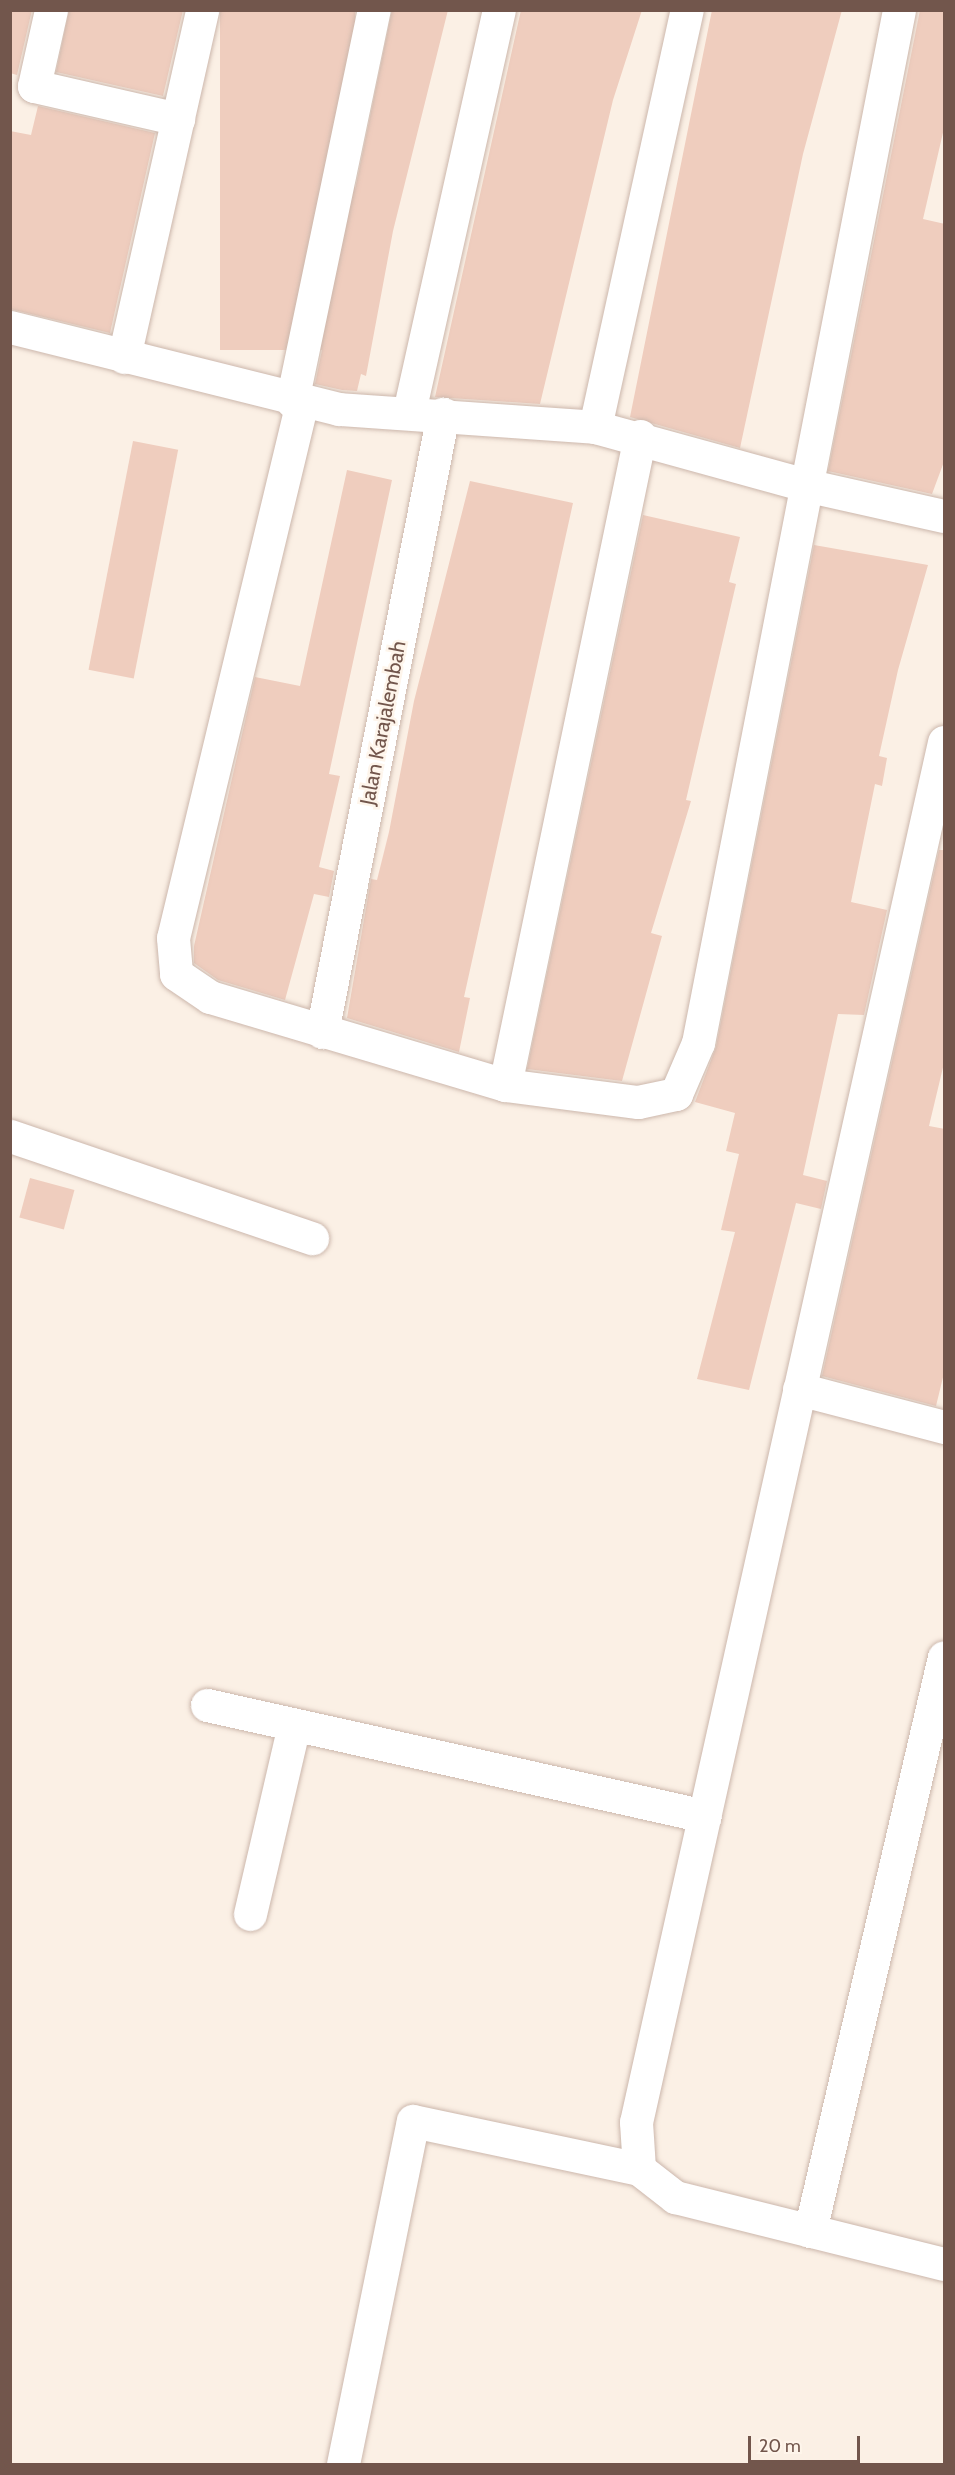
<!DOCTYPE html>
<html>
<head>
<meta charset="utf-8">
<style>
  body { margin:0 }
  #map { position:relative; width:955px; height:2475px; overflow:hidden; background:#fbf0e5; font-family:Cabin,sans-serif }
  div>[style] { position:absolute }
  .building>* { inset:0; background:#efcdbe; transform-origin:0 0 }
  .roads { filter:drop-shadow(0 0 2px #ccb7ac) drop-shadow(0 0 2px #ccb7ac) }
  .street>* { height:33px; margin:-16.5px; padding:0 16.5px; transform-origin:16.5px; border-radius:16.5px; background:#fff }
  span { translate:-50% -50%; white-space:nowrap; text-align:center; line-height:1.15; -webkit-text-stroke:5px #fef5eb; paint-order:stroke }
  .street-label { font-size:21px; color:#72564c }
  .frame { position:absolute; inset:0; border:12px solid #72564c; pointer-events:none }
  .scale { position:absolute; left:748px; top:2436px; width:112px; height:27px; box-sizing:border-box; border:3px solid #72564c; border-top:0; padding-left:8px; font-size:18px; line-height:21px; white-space:nowrap; color:#72564c; -webkit-text-stroke:4px #fef5eb; paint-order:stroke }
</style>
</head>
<body>
<div id="map">
  <div class="building">
    <i style="clip-path:polygon(10px 10px,32px 10px,17px 75px,10px 73px)"></i>
    <i style="clip-path:polygon(69px 10px,183px 10px,163px 96px,56px 72px)"></i>
    <i style="left:220px;top:10px;width:135px;height:340px"></i>
    <i style="clip-path:polygon(392px 10px,448px 10px,393px 231px,366px 376px,361px 374px,357px 391px,342px 390px,315px 384px)"></i>
    <i style="clip-path:polygon(521px 10px,642px 10px,613px 100px,540px 404px,435px 397px)"></i>
    <i style="clip-path:polygon(712px 10px,842px 10px,803px 154px,740px 448px,630px 417px)"></i>
    <i style="clip-path:polygon(920px 10px,945px 10px,945px 124px,923px 219px,945px 224px,945px 459px,932px 494px,828px 471px)"></i>
    <i style="clip-path:polygon(38px 106px,155px 133px,110px 333px,10px 309px,10px 131px,31px 135px)"></i>
    <i style="left:133px;top:441px;width:46px;height:233px;rotate:11deg"></i>
    <i style="clip-path:polygon(347px 470px,392px 480px,329px 774px,340px 776px,319px 867px,334px 871px,329px 897px,314px 894px,285px 1000px,218px 980px,194px 963px,194px 946px,255px 677px,300px 686px)"></i>
    <i style="clip-path:polygon(470px 481px,573px 503px,464px 997px,470px 998px,459px 1052px,347px 1018px,371px 879px,377px 880px,389px 832px,414px 701px)"></i>
    <i style="clip-path:polygon(643px 515px,740px 537px,729px 582px,736px 584px,686px 800px,691px 801px,651px 933px,662px 936px,622px 1081px,527px 1069px)"></i>
    <i style="clip-path:polygon(814px 545px,928px 565px,898px 670px,879px 756px,887px 758px,882px 786px,875px 784px,851px 902px,887px 910px,864px 1015px,838px 1014px,803px 1175px,827px 1181px,821px 1209px,796px 1203px,749px 1390px,697px 1379px,735px 1232px,721px 1230px,739px 1154px,726px 1151px,735px 1113px,695px 1102px,716px 1047px)"></i>
    <i style="clip-path:polygon(939px 850px,945px 850px,945px 1059px,929px 1126px,945px 1129px,945px 1369px,936px 1406px,822px 1376px)"></i>
    <i style="left:30px;top:1178px;width:46px;height:41px;rotate:15deg"></i>
  </div>
  <div class="roads">
    <div class="street">
      <i style="left:51px;top:10px;width:78px;rotate:102.6deg"></i>
      <i style="left:34px;top:86px;width:148px;rotate:12.9deg"></i>
      <i style="left:10px;top:327px;width:339px;rotate:14deg"></i>
      <i style="left:339px;top:409px;width:257px;rotate:4deg"></i>
      <i style="left:595px;top:427px;width:218px;rotate:15.4deg"></i>
      <i style="left:805px;top:485px;width:142px;rotate:12.6deg"></i>
      <i style="left:124px;top:357px;width:356px;rotate:-77.3deg"></i>
      <i style="left:292px;top:401px;width:400px;rotate:-78.2deg"></i>
      <i style="left:302px;top:402px;width:551px;rotate:103.53deg"></i>
      <i style="left:173px;top:938px;width:36px;rotate:85deg"></i>
      <i style="left:176px;top:974px;width:41px;rotate:34.1deg"></i>
      <i style="left:210px;top:997px;width:308px;rotate:16.6deg"></i>
      <i style="left:409px;top:412px;width:412px;rotate:-77.4deg"></i>
      <i style="left:595px;top:427px;width:427px;rotate:-77.6deg"></i>
      <i style="left:640px;top:436px;width:663px;rotate:101.75deg"></i>
      <i style="left:505px;top:1085px;width:134px;rotate:7.3deg"></i>
      <i style="left:638px;top:1102px;width:39px;rotate:-12deg"></i>
      <i style="left:676px;top:1094px;width:56px;rotate:-66.7deg"></i>
      <i style="left:698px;top:1043px;width:1052px;rotate:-78.99deg"></i>
      <i style="left:944px;top:742px;width:1414px;rotate:102.58deg"></i>
      <i style="left:636px;top:2122px;width:47px;rotate:86.3deg"></i>
      <i style="left:639px;top:2169px;width:46px;rotate:37.9deg"></i>
      <i style="left:675px;top:2197px;width:277px;rotate:14deg"></i>
      <i style="left:322px;top:1032px;width:630px;rotate:-78.92deg"></i>
      <i style="left:10px;top:1136px;width:319px;rotate:18.7deg"></i>
      <i style="left:799px;top:1389px;width:150px;rotate:14.7deg"></i>
      <i style="left:207px;top:1705px;width:510px;rotate:12.57deg"></i>
      <i style="left:250px;top:1914px;width:194px;rotate:-76.9deg"></i>
      <i style="left:810px;top:2231px;width:589px;rotate:-76.86deg"></i>
      <i style="left:343px;top:2464px;width:350px;rotate:-78.5deg"></i>
      <i style="left:413px;top:2121px;width:231px;rotate:12deg"></i>
    </div>
  </div>
  <div class="street-label">
    <span style="left:383px;top:723px;rotate:-79deg">Jalan Karajalembah</span>
  </div>
  <div class="frame"></div>
  <div class="scale">20 m</div>
</div>
</body>
</html>
